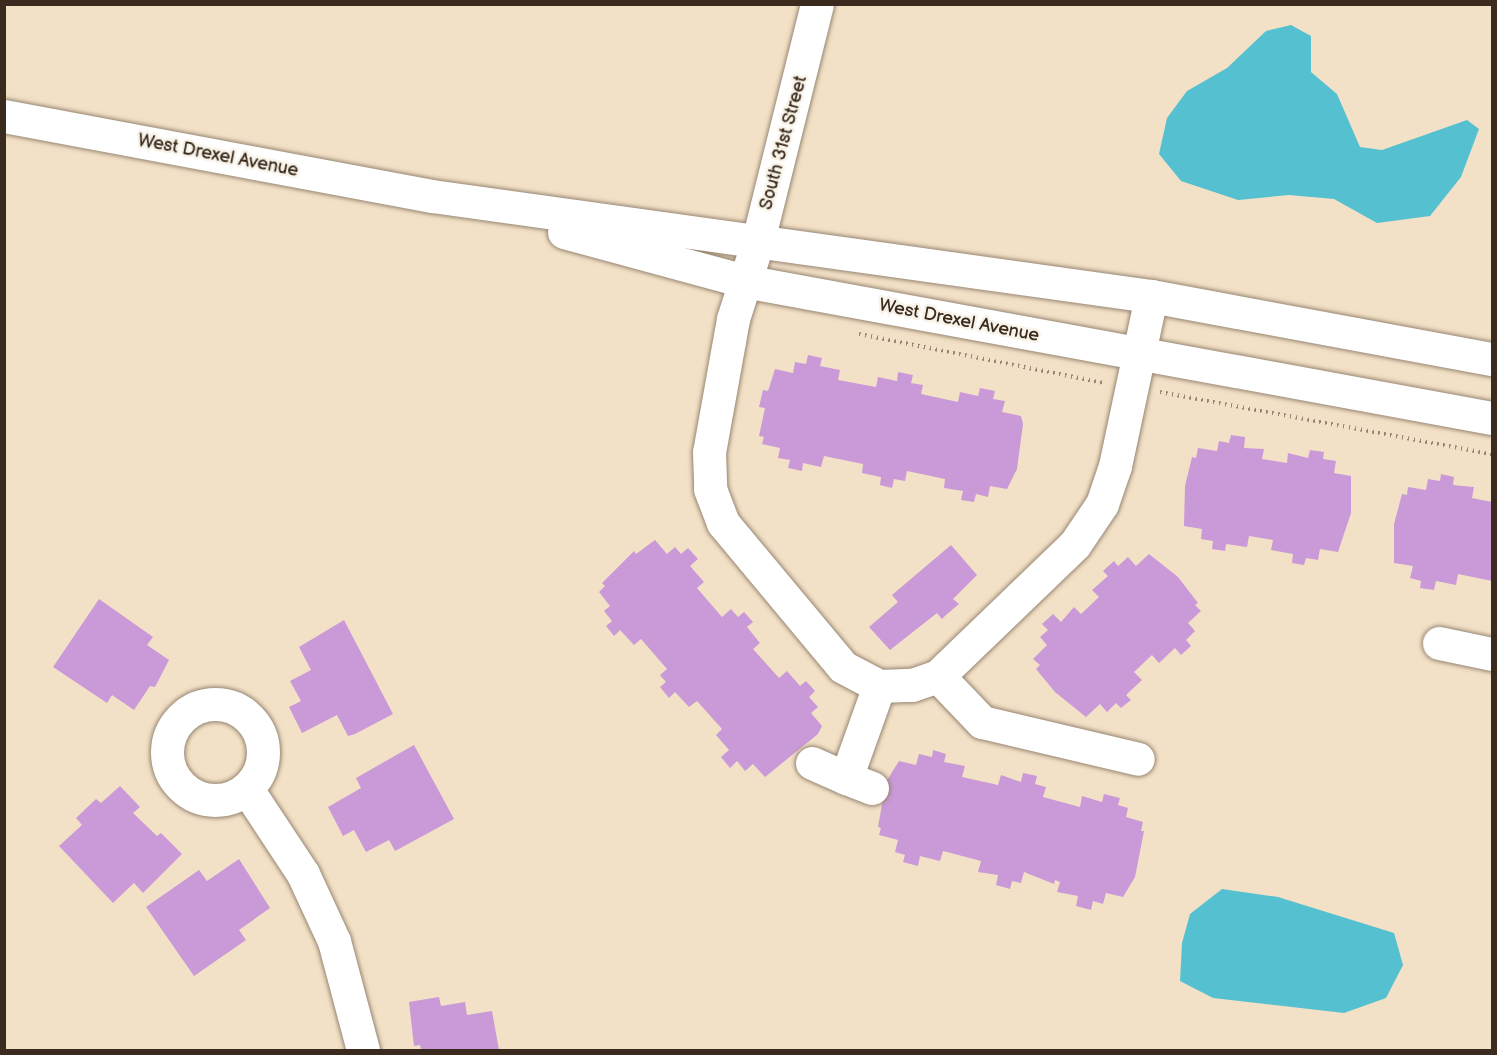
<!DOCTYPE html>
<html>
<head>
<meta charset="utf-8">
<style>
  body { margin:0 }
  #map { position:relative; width:1497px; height:1055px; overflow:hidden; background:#f3e1c7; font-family:"Balsamiq Sans",sans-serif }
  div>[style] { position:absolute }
  .water>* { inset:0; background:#55c0d0 }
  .building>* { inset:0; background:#c99ad7 }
  .path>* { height:4px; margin-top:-2px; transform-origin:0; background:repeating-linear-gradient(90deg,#978672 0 1.5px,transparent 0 6px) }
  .roads { filter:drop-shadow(0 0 2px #978672) drop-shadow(0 0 2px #978672) }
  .minor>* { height:33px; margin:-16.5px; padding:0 16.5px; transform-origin:16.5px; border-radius:16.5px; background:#fff }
  .minor>.ring { margin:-16.5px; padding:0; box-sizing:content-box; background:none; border:33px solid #fff; border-radius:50% }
  span { translate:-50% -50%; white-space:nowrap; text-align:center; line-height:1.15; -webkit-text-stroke:5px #f7f3e8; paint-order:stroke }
  .street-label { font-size:18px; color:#3b2a1e }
  .frame { position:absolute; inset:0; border:6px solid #3b2a1e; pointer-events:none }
</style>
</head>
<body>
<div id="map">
  <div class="water">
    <i style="clip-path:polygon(1291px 25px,1311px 36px,1311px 72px,1337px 94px,1360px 147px,1382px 150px,1467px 120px,1479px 129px,1461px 177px,1430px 216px,1377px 223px,1334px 199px,1289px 195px,1238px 200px,1181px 181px,1159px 154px,1167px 118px,1187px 91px,1227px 68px,1266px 31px)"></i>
    <i style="clip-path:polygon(1222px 889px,1278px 897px,1394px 933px,1403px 965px,1386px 998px,1344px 1013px,1213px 998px,1180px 981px,1182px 943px,1190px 914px)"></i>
  </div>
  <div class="building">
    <i style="clip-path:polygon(808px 355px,822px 358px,820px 366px,840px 370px,838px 380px,876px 387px,878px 377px,897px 381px,898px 372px,913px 375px,911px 383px,923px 385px,921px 394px,958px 402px,960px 392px,978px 396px,980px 388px,995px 391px,993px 399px,1005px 401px,1002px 412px,1021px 416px,1023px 424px,1017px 469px,1007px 489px,990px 486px,988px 497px,976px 494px,974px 502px,961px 500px,963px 491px,944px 488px,945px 479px,907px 471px,905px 481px,894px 479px,892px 488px,880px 485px,881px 477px,862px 473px,863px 464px,824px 456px,821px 467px,803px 463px,802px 471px,788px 468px,790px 460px,778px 458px,780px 448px,762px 444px,764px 437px,759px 436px,765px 408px,759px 407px,763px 390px,768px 391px,775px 369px,793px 373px,795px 362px,806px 364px)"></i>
    <i style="clip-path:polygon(1231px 435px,1245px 437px,1244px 448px,1264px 449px,1262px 459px,1287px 463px,1288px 453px,1308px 458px,1310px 450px,1324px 452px,1323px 459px,1336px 461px,1334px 473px,1351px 476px,1351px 513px,1338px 552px,1320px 549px,1318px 560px,1306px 558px,1304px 565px,1292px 563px,1293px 554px,1271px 550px,1273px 540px,1249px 536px,1247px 547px,1226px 544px,1225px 551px,1212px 549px,1213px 541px,1201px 539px,1202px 529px,1184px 526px,1185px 486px,1192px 457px,1196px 458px,1198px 448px,1217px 451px,1219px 441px,1229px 443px)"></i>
    <i style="clip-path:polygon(1441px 474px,1454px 477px,1453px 485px,1474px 487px,1472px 498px,1492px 502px,1492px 581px,1458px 574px,1456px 585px,1436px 581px,1434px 590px,1420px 588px,1421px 581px,1410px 578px,1413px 566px,1394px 563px,1394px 524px,1402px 494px,1407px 495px,1408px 487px,1426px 490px,1428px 479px,1440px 481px)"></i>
    <i style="clip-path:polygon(655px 540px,667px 554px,675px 547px,681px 554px,688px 548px,698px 559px,690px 566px,704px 582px,697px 588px,722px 617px,731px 609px,738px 617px,744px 612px,753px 622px,747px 627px,760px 643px,753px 649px,779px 678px,787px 671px,800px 686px,806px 681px,815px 691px,809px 697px,818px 707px,811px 713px,822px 726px,818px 734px,765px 777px,753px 764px,745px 771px,737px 761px,730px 768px,721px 757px,729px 750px,716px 735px,722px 729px,697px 701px,689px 707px,675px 692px,669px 698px,660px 687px,666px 682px,660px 675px,667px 669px,641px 639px,634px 645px,620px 630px,614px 636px,606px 626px,612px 621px,604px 611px,610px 606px,599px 592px,605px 586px,602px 583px,634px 551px,636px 554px)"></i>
    <i style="clip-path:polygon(951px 545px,977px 575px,953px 599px,959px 604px,946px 615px,942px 619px,937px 613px,890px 650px,869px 627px,898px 602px,892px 595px)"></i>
    <i style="clip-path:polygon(1149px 554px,1178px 577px,1198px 603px,1195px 605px,1201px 611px,1188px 623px,1195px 631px,1186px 640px,1191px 646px,1181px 655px,1175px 648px,1159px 663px,1152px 655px,1134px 672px,1142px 680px,1126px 695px,1131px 700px,1121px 708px,1116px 703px,1107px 712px,1100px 704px,1086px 717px,1055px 692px,1036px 669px,1040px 665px,1033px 659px,1047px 645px,1040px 637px,1048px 630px,1042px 624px,1053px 614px,1061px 622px,1074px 607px,1081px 614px,1099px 597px,1092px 590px,1108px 576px,1103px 571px,1114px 561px,1118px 566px,1128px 557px,1136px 566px)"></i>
    <i style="clip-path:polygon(99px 599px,153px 637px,147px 645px,169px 660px,155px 687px,150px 686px,134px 710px,112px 695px,107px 703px,53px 667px)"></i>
    <i style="clip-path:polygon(344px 620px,393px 714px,355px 734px,348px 736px,337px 715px,302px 733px,289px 707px,301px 701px,290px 681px,311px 670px,299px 647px)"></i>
    <i style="clip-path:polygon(414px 745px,454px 819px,395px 851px,389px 840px,366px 852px,354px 830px,343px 836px,328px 807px,361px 788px,356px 778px)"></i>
    <i style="clip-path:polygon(933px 750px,946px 754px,944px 762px,965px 766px,962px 777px,998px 785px,1001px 775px,1021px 782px,1023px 773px,1037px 776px,1035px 784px,1046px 787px,1043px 797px,1080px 807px,1082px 796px,1102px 802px,1104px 794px,1120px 798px,1118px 805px,1128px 808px,1126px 817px,1143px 822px,1141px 831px,1144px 831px,1135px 877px,1123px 897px,1106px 893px,1103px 904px,1093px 901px,1091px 910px,1076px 906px,1078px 896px,1057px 892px,1060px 882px,1055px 880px,1054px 884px,1024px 872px,1021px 883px,1012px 881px,1010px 889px,996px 885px,998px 875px,978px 872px,981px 861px,943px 851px,940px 861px,920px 856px,918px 866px,903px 862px,905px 855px,895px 852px,898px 840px,879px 835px,881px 828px,878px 827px,886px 782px,899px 761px,916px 765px,919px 754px,932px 757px)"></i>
    <i style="clip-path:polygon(120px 786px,140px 807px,133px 813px,157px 836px,161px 833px,182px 854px,143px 893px,134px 883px,113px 903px,59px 846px,82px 825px,76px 818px,96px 799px,101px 803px)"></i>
    <i style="clip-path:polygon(239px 859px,270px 908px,239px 930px,246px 940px,194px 976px,146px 907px,199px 870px,207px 881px)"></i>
    <i style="clip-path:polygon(439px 997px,441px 1006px,465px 1002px,467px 1015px,492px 1011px,499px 1050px,421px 1050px,420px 1045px,414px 1046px,409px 1002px)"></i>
  </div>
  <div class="path">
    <i style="left:859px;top:334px;width:251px;rotate:11.3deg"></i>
    <i style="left:1160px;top:392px;width:338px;rotate:10.6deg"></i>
  </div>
  <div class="roads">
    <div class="minor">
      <i style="left:817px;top:4px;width:244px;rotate:104deg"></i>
      <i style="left:758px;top:241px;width:82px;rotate:107.8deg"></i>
      <i style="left:733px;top:319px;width:135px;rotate:100.2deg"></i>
      <i style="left:709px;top:452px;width:37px;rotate:88deg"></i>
      <i style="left:710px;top:489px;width:36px;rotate:69deg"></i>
      <i style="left:723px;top:523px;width:187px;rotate:50.2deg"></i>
      <i style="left:843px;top:667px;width:41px;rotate:27.8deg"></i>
      <i style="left:879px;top:686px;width:33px;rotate:-2deg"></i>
      <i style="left:912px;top:685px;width:28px;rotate:-19deg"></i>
      <i style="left:938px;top:676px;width:190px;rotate:-43.9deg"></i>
      <i style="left:1075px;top:544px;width:48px;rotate:-56deg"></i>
      <i style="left:1102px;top:504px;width:40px;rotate:-71.1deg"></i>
      <i style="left:1115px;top:466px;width:174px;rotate:-78deg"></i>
      <i style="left:4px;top:116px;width:435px;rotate:10.6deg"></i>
      <i style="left:432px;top:196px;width:726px;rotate:7.92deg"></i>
      <i style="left:1151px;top:296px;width:347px;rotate:10.5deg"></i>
      <i style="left:564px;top:232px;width:187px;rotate:15.2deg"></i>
      <i style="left:744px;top:281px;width:760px;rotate:10.38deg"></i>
      <i style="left:1439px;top:643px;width:54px;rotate:11.7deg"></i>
      <i style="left:938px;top:676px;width:64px;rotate:46.3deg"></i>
      <i style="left:982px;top:722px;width:160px;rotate:13.3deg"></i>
      <i class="ring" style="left:167px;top:704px;width:63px;height:63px"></i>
      <i style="left:812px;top:763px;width:37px;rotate:24deg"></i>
      <i style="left:872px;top:788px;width:28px;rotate:-159deg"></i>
      <i style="left:846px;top:778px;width:98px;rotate:-70.3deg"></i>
      <i style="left:247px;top:789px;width:102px;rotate:56.6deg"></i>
      <i style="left:303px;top:874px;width:74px;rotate:65.2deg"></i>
      <i style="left:334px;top:941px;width:113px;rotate:75.1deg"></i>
    </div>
  </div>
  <div class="street-label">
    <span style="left:784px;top:143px;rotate:-75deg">South 31st Street</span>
    <span style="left:218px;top:156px;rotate:11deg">West Drexel Avenue</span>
    <span style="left:959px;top:321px;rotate:11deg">West Drexel Avenue</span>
  </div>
  <div class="frame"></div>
</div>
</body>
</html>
